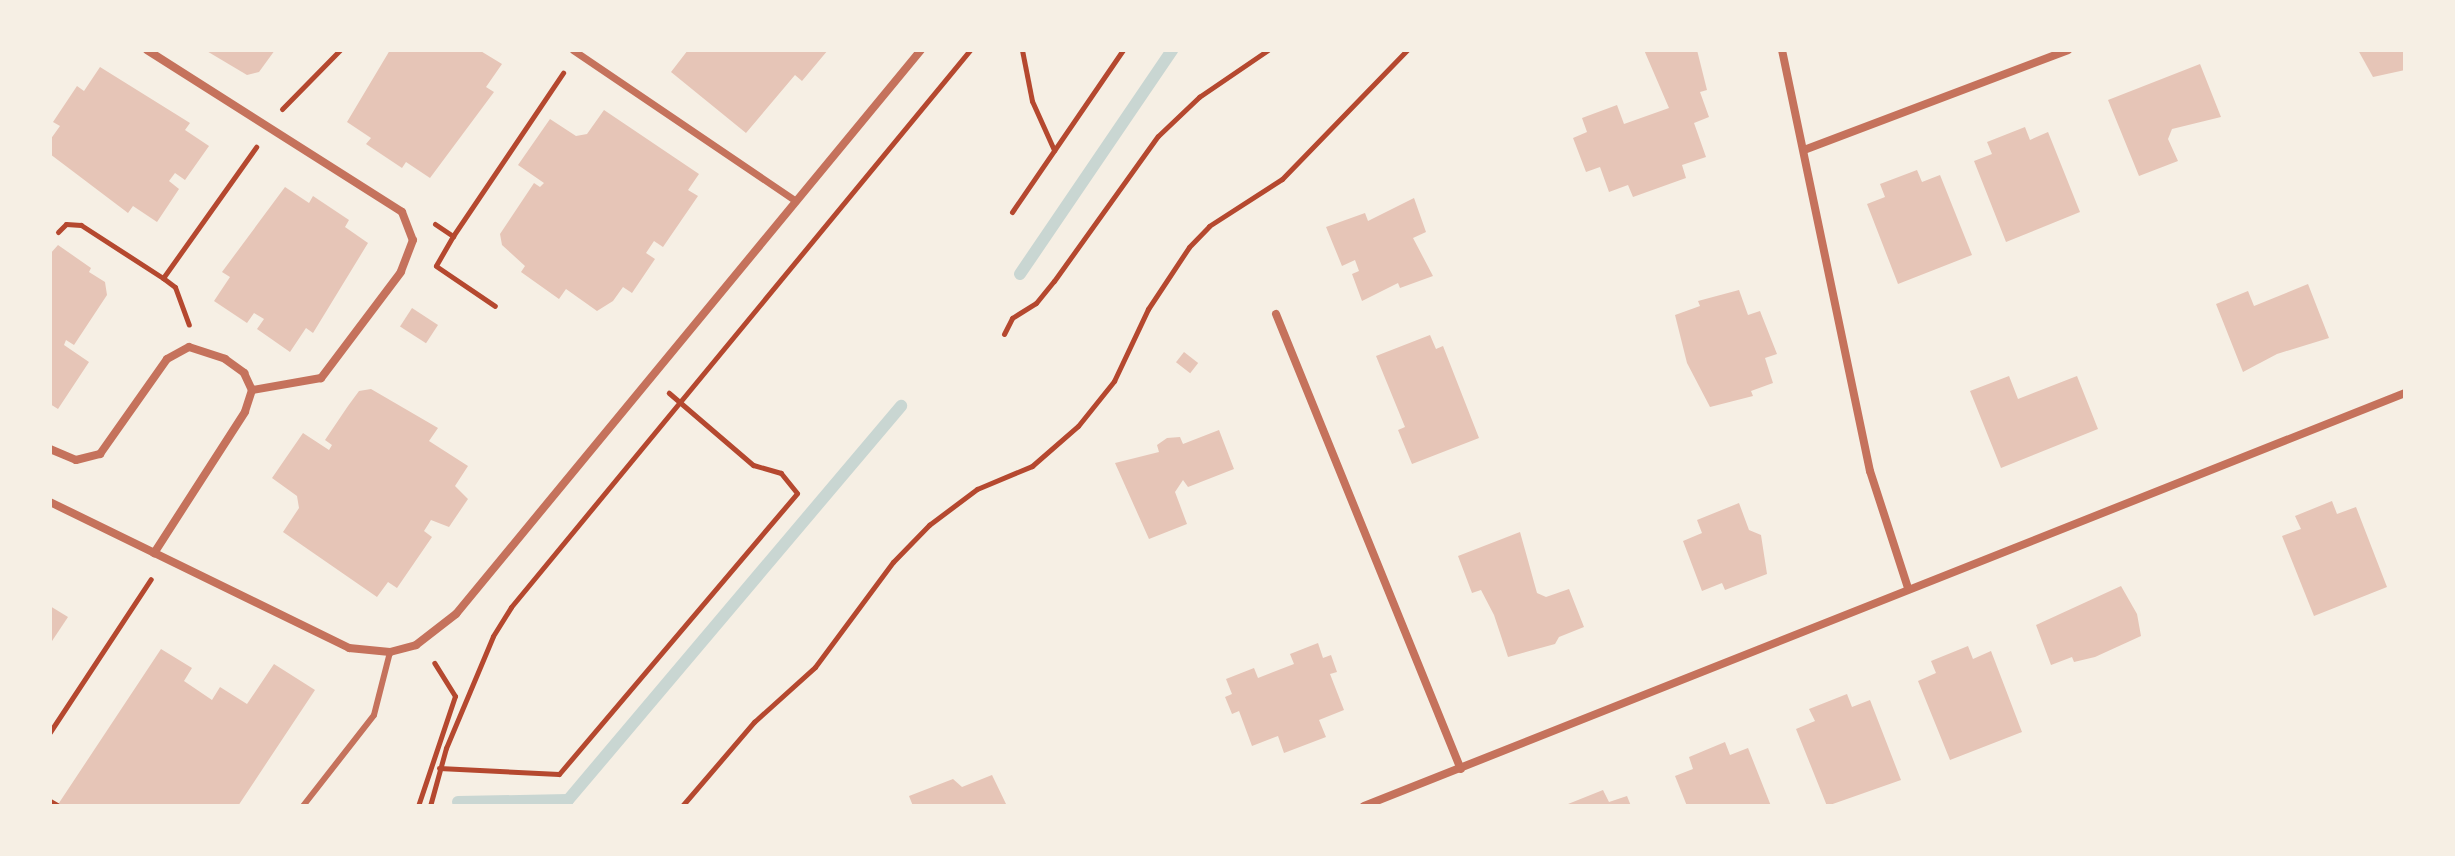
<!DOCTYPE html>
<html>
<head>
<meta charset="utf-8">
<style>
  body { margin:0 }
  #map { position:relative; width:2455px; height:856px; overflow:hidden; background:#f6efe4; font-family:Commissioner,sans-serif }
  div>[style] { position:absolute }
  .stream>* { height:12px; margin:-6px; padding:0 6px; transform-origin:6px; border-radius:6px; background:#c9d6d2 }
  .building>* { inset:0; background:#e6c5b7; transform-origin:0 0 }
  .path>* { height:5px; margin:-2.5px; padding:0 2.5px; transform-origin:2.5px; border-radius:2.5px; background:#b5482f }
  .service>* { height:6px; margin:-3px; padding:0 3px; transform-origin:3px; border-radius:3px; background:#c5725c }
  .pedestrian>* { height:7px; margin:-3.5px; padding:0 3.5px; transform-origin:3.5px; border-radius:3.5px; background:#c5725c }
  .minor>* { height:8px; margin:-4px; padding:0 4px; transform-origin:4px; border-radius:4px; background:#c5725c }
  span { translate:-50% -50%; white-space:nowrap; text-align:center; line-height:1.15; -webkit-text-stroke:7px #f6efe4; paint-order:stroke }
  .frame { position:absolute; inset:0; border:52px solid #f6efe4; pointer-events:none }
</style>
</head>
<body>
<div id="map">
  <div class="stream">
    <i style="left:1020px;top:274px;width:271px;rotate:-55.8deg"></i>
    <i style="left:458px;top:802px;width:110px;rotate:-1deg"></i>
    <i style="left:563px;top:806px;width:524px;rotate:-49.8deg"></i>
  </div>
  <div class="building">
    <i style="clip-path:polygon(205px 50px,275px 50px,259px 72px,247px 75px)"></i>
    <i style="clip-path:polygon(390px 50px,479px 50px,502px 64px,486px 87px,494px 92px,430px 178px,406px 162px,402px 168px,366px 144px,371px 138px,347px 122px)"></i>
    <i style="clip-path:polygon(688px 50px,828px 50px,802px 81px,795px 75px,746px 133px,671px 72px)"></i>
    <i style="clip-path:polygon(1644px 50px,1697px 50px,1707px 90px,1700px 92px,1709px 117px,1694px 123px,1706px 157px,1682px 165px,1686px 178px,1633px 197px,1628px 185px,1609px 192px,1600px 167px,1586px 172px,1573px 138px,1587px 132px,1582px 118px,1617px 105px,1624px 124px,1669px 108px)"></i>
    <i style="clip-path:polygon(2358px 50px,2405px 50px,2405px 70px,2373px 77px)"></i>
    <i style="clip-path:polygon(2200px 64px,2221px 117px,2172px 129px,2168px 139px,2178px 161px,2139px 176px,2108px 100px)"></i>
    <i style="clip-path:polygon(100px 67px,190px 123px,185px 130px,209px 146px,185px 180px,175px 173px,169px 181px,179px 189px,157px 222px,133px 206px,128px 213px,50px 154px,50px 140px,60px 126px,53px 122px,77px 86px,84px 91px)"></i>
    <i style="clip-path:polygon(604px 110px,699px 174px,688px 190px,698px 196px,663px 247px,654px 241px,646px 253px,655px 259px,632px 293px,623px 287px,613px 301px,597px 311px,566px 289px,559px 299px,521px 272px,525px 266px,502px 245px,500px 234px,534px 183px,540px 187px,544px 183px,518px 165px,550px 119px,576px 136px,587px 134px)"></i>
    <i style="clip-path:polygon(2025px 127px,2030px 140px,2048px 132px,2080px 212px,2006px 242px,1974px 161px,1992px 154px,1987px 142px)"></i>
    <i style="clip-path:polygon(1917px 170px,1922px 182px,1940px 175px,1972px 255px,1898px 284px,1867px 204px,1885px 197px,1880px 184px)"></i>
    <i style="clip-path:polygon(285px 187px,309px 203px,313px 196px,349px 220px,345px 227px,368px 243px,313px 333px,306px 328px,290px 352px,257px 329px,264px 319px,254px 313px,247px 323px,214px 301px,230px 277px,222px 272px)"></i>
    <i style="clip-path:polygon(1414px 198px,1426px 232px,1413px 238px,1433px 276px,1400px 288px,1398px 283px,1362px 301px,1352px 274px,1359px 271px,1355px 260px,1342px 266px,1326px 227px,1365px 213px,1368px 221px)"></i>
    <i style="clip-path:polygon(58px 245px,91px 268px,89px 272px,105px 282px,107px 295px,74px 345px,66px 340px,64px 345px,89px 362px,58px 409px,50px 404px,50px 254px)"></i>
    <i style="clip-path:polygon(2308px 284px,2329px 338px,2277px 354px,2243px 372px,2216px 304px,2248px 291px,2254px 306px)"></i>
    <i style="clip-path:polygon(1739px 290px,1748px 315px,1760px 311px,1777px 354px,1765px 358px,1773px 383px,1751px 391px,1753px 396px,1710px 407px,1687px 363px,1675px 315px,1700px 306px,1698px 301px)"></i>
    <i style="left:412px;top:308px;width:31px;height:22px;rotate:33deg"></i>
    <i style="clip-path:polygon(1430px 335px,1436px 349px,1443px 346px,1479px 438px,1412px 464px,1398px 430px,1405px 427px,1376px 356px)"></i>
    <i style="left:1184px;top:352px;width:18px;height:13px;rotate:38deg"></i>
    <i style="clip-path:polygon(2009px 376px,2018px 399px,2077px 376px,2098px 429px,2001px 468px,1970px 391px)"></i>
    <i style="clip-path:polygon(371px 389px,438px 428px,429px 441px,468px 466px,455px 486px,468px 499px,449px 527px,431px 520px,424px 531px,432px 537px,397px 588px,388px 582px,377px 597px,283px 532px,299px 508px,297px 496px,272px 478px,303px 433px,329px 450px,332px 445px,325px 440px,348px 406px,359px 391px)"></i>
    <i style="clip-path:polygon(1219px 430px,1234px 469px,1188px 487px,1183px 480px,1175px 492px,1187px 524px,1149px 539px,1115px 463px,1159px 452px,1157px 445px,1167px 438px,1180px 437px,1183px 444px)"></i>
    <i style="clip-path:polygon(2332px 501px,2337px 514px,2356px 507px,2387px 587px,2314px 616px,2282px 536px,2301px 529px,2295px 516px)"></i>
    <i style="clip-path:polygon(1739px 503px,1749px 530px,1761px 535px,1767px 574px,1725px 590px,1722px 583px,1702px 591px,1683px 541px,1702px 533px,1697px 520px)"></i>
    <i style="clip-path:polygon(1520px 532px,1537px 593px,1546px 597px,1569px 589px,1584px 627px,1559px 637px,1555px 644px,1508px 657px,1494px 615px,1481px 590px,1472px 593px,1458px 556px)"></i>
    <i style="clip-path:polygon(2121px 586px,2137px 614px,2141px 636px,2095px 657px,2074px 662px,2072px 657px,2051px 665px,2036px 625px)"></i>
    <i style="clip-path:polygon(50px 606px,68px 617px,50px 644px)"></i>
    <i style="clip-path:polygon(1318px 643px,1323px 658px,1331px 655px,1337px 672px,1330px 674px,1344px 710px,1319px 720px,1326px 737px,1284px 753px,1278px 736px,1252px 746px,1239px 711px,1232px 714px,1225px 697px,1232px 694px,1226px 679px,1254px 668px,1258px 678px,1294px 664px,1290px 654px)"></i>
    <i style="clip-path:polygon(1968px 646px,1973px 659px,1991px 651px,2022px 732px,1950px 760px,1918px 681px,1936px 673px,1931px 661px)"></i>
    <i style="clip-path:polygon(161px 649px,192px 668px,184px 681px,212px 700px,220px 687px,247px 704px,274px 664px,315px 690px,238px 806px,57px 806px)"></i>
    <i style="clip-path:polygon(1847px 694px,1852px 707px,1870px 700px,1901px 780px,1827px 806px,1796px 729px,1815px 721px,1809px 709px)"></i>
    <i style="clip-path:polygon(1725px 742px,1730px 755px,1748px 748px,1771px 806px,1687px 806px,1675px 776px,1693px 769px,1689px 757px)"></i>
    <i style="clip-path:polygon(992px 775px,1007px 806px,913px 806px,909px 796px,953px 779px,962px 787px)"></i>
    <i style="clip-path:polygon(1603px 790px,1609px 802px,1627px 796px,1631px 806px,1563px 806px)"></i>
  </div>
  <div class="path">
    <i style="left:1022px;top:50px;width:52px;rotate:78.9deg"></i>
    <i style="left:1032px;top:101px;width:54px;rotate:65.8deg"></i>
    <i style="left:282px;top:109px;width:83px;rotate:-45.5deg"></i>
    <i style="left:1012px;top:212px;width:196px;rotate:-55.6deg"></i>
    <i style="left:435px;top:224px;width:22px;rotate:34deg"></i>
    <i style="left:453px;top:236px;width:197px;rotate:-56deg"></i>
    <i style="left:58px;top:232px;width:11px;rotate:-45deg"></i>
    <i style="left:66px;top:224px;width:15px;rotate:4deg"></i>
    <i style="left:81px;top:225px;width:98px;rotate:32.9deg"></i>
    <i style="left:163px;top:278px;width:161px;rotate:-54.6deg"></i>
    <i style="left:453px;top:236px;width:34px;rotate:120deg"></i>
    <i style="left:436px;top:266px;width:71px;rotate:34.1deg"></i>
    <i style="left:163px;top:278px;width:15px;rotate:37deg"></i>
    <i style="left:175px;top:287px;width:40px;rotate:69.8deg"></i>
    <i style="left:1004px;top:334px;width:18px;rotate:-63deg"></i>
    <i style="left:1012px;top:318px;width:28px;rotate:-32deg"></i>
    <i style="left:1036px;top:303px;width:28px;rotate:-51deg"></i>
    <i style="left:1054px;top:281px;width:178px;rotate:-54.4deg"></i>
    <i style="left:1158px;top:136px;width:57px;rotate:-43.6deg"></i>
    <i style="left:1199px;top:97px;width:83px;rotate:-34.3deg"></i>
    <i style="left:50px;top:732px;width:183px;rotate:-56.6deg"></i>
    <i style="left:439px;top:768px;width:120px;rotate:2.9deg"></i>
    <i style="left:559px;top:774px;width:368px;rotate:-49.7deg"></i>
    <i style="left:797px;top:493px;width:26px;rotate:-129deg"></i>
    <i style="left:781px;top:473px;width:29px;rotate:-164deg"></i>
    <i style="left:753px;top:465px;width:111px;rotate:-139.4deg"></i>
    <i style="left:50px;top:801px;width:8px;rotate:30deg"></i>
    <i style="left:418px;top:806px;width:116px;rotate:-71.4deg"></i>
    <i style="left:455px;top:696px;width:39px;rotate:-122deg"></i>
    <i style="left:430px;top:806px;width:60px;rotate:-74.6deg"></i>
    <i style="left:446px;top:748px;width:121px;rotate:-67.2deg"></i>
    <i style="left:493px;top:636px;width:34px;rotate:-58deg"></i>
    <i style="left:511px;top:607px;width:722px;rotate:-50.51deg"></i>
    <i style="left:682px;top:806px;width:111px;rotate:-49.4deg"></i>
    <i style="left:754px;top:722px;width:82px;rotate:-42deg"></i>
    <i style="left:815px;top:667px;width:131px;rotate:-53.4deg"></i>
    <i style="left:893px;top:562px;width:52px;rotate:-45.8deg"></i>
    <i style="left:929px;top:525px;width:60px;rotate:-36.9deg"></i>
    <i style="left:977px;top:489px;width:60px;rotate:-22.7deg"></i>
    <i style="left:1032px;top:466px;width:61px;rotate:-41deg"></i>
    <i style="left:1078px;top:426px;width:58px;rotate:-51.3deg"></i>
    <i style="left:1114px;top:381px;width:80px;rotate:-64.7deg"></i>
    <i style="left:1148px;top:309px;width:74px;rotate:-56.5deg"></i>
    <i style="left:1189px;top:247px;width:29px;rotate:-46deg"></i>
    <i style="left:1209px;top:226px;width:87px;rotate:-32.8deg"></i>
    <i style="left:1282px;top:179px;width:180px;rotate:-45.9deg"></i>
  </div>
  <div class="service">
    <i style="left:303px;top:806px;width:115px;rotate:-52deg"></i>
    <i style="left:374px;top:715px;width:65px;rotate:-75.7deg"></i>
  </div>
  <div class="pedestrian">
    <i style="left:573px;top:50px;width:269px;rotate:34.1deg"></i>
  </div>
  <div class="minor">
    <i style="left:147px;top:50px;width:302px;rotate:32.4deg"></i>
    <i style="left:402px;top:212px;width:30px;rotate:69deg"></i>
    <i style="left:413px;top:240px;width:34px;rotate:111deg"></i>
    <i style="left:401px;top:272px;width:133px;rotate:127deg"></i>
    <i style="left:321px;top:378px;width:70px;rotate:170.1deg"></i>
    <i style="left:252px;top:390px;width:23px;rotate:108deg"></i>
    <i style="left:245px;top:412px;width:168px;rotate:122.8deg"></i>
    <i style="left:1782px;top:50px;width:430px;rotate:78.2deg"></i>
    <i style="left:1870px;top:471px;width:123px;rotate:72deg"></i>
    <i style="left:1804px;top:150px;width:282px;rotate:-20.7deg"></i>
    <i style="left:1276px;top:314px;width:491px;rotate:67.9deg"></i>
    <i style="left:50px;top:449px;width:28px;rotate:23deg"></i>
    <i style="left:76px;top:460px;width:25px;rotate:-14deg"></i>
    <i style="left:100px;top:454px;width:116px;rotate:-54.8deg"></i>
    <i style="left:167px;top:359px;width:25px;rotate:-29deg"></i>
    <i style="left:189px;top:347px;width:38px;rotate:18deg"></i>
    <i style="left:225px;top:359px;width:24px;rotate:36deg"></i>
    <i style="left:244px;top:373px;width:19px;rotate:65deg"></i>
    <i style="left:50px;top:502px;width:333px;rotate:26deg"></i>
    <i style="left:349px;top:648px;width:41px;rotate:5.6deg"></i>
    <i style="left:390px;top:652px;width:27px;rotate:-15deg"></i>
    <i style="left:416px;top:645px;width:51px;rotate:-37.8deg"></i>
    <i style="left:456px;top:614px;width:731px;rotate:-50.5deg"></i>
    <i style="left:1364px;top:806px;width:1120px;rotate:-21.64deg"></i>
  </div>
  <div class="frame"></div>
</div>
</body>
</html>
